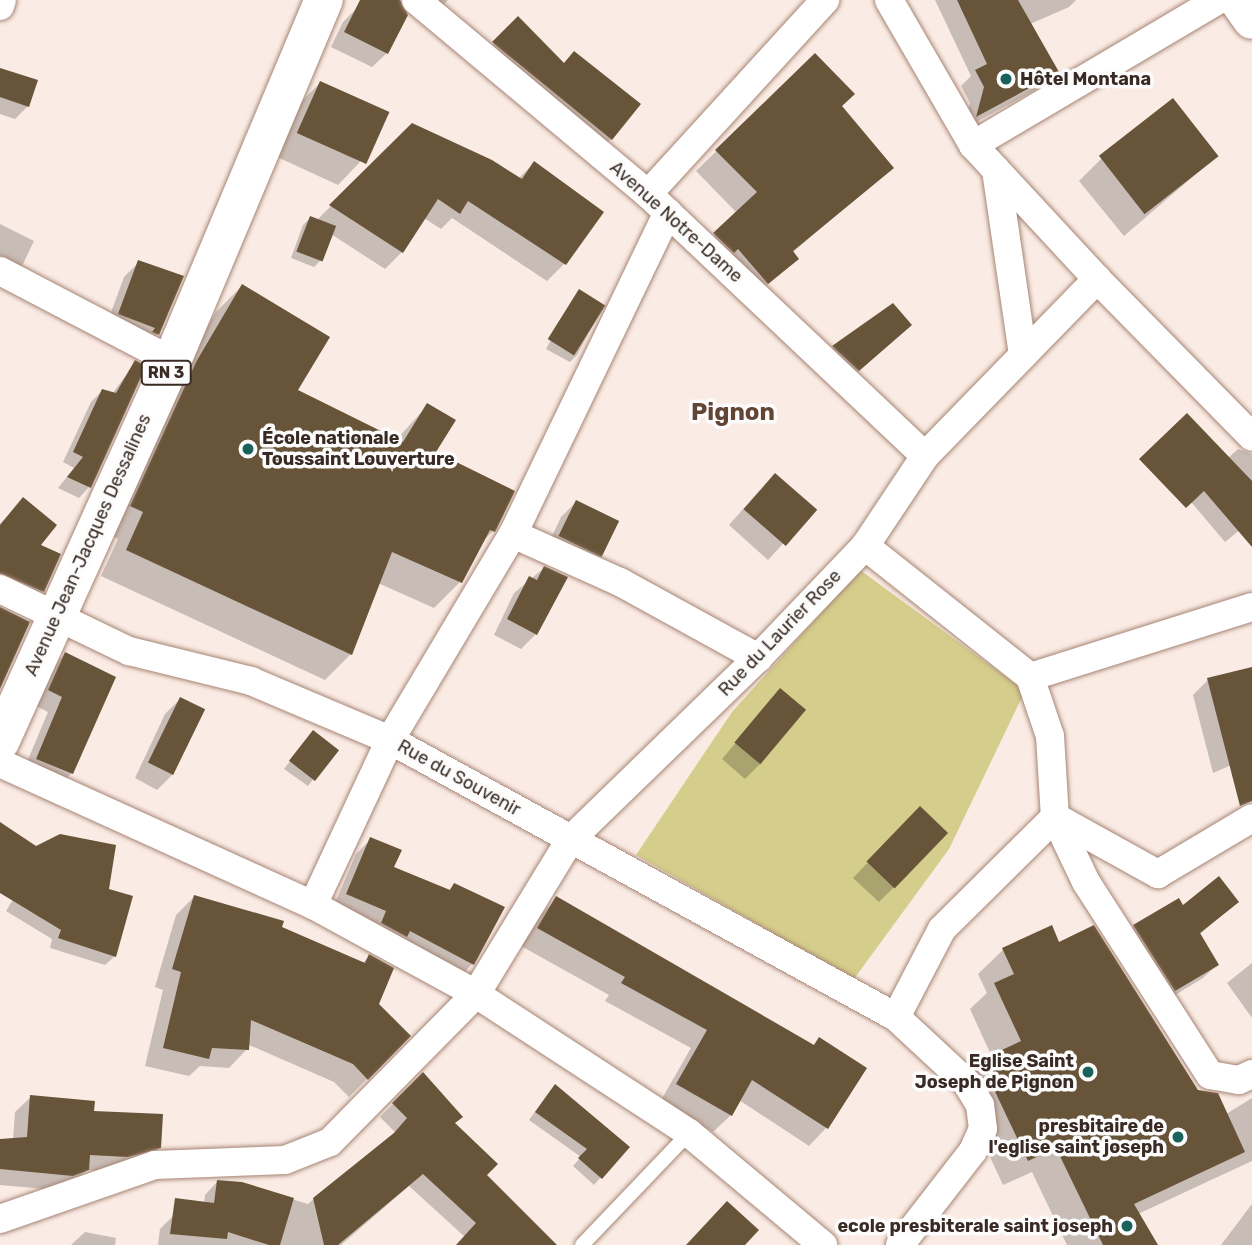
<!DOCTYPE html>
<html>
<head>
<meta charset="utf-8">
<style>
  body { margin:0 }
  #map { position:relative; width:1252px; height:1245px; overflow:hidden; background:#faebe4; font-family:Rubik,sans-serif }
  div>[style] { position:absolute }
  .green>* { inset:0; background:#d4cd8b }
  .shadow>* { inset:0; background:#0003 }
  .building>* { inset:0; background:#675439; transform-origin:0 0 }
  .roads { filter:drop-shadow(0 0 2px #a68574) drop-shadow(0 0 2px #a68574) }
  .lane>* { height:14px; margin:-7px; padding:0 7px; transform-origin:7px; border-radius:7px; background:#fff }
  .street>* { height:28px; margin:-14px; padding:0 14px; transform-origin:14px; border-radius:14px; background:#fff }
  .secondary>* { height:38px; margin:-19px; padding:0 19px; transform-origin:19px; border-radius:19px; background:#fff }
  .primary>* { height:38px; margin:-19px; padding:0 19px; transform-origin:19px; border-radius:19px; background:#fff }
  .dots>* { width:19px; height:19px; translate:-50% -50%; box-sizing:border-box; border:4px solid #fcfcfc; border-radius:50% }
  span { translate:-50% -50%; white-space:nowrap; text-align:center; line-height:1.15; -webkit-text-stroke:7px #fcfcfc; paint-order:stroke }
  .shield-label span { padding:2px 5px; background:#fcfcfc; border:2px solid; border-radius:5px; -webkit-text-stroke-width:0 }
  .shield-label { font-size:16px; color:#392b24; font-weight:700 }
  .poi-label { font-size:18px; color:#392b24; font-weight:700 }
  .left { translate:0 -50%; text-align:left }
  .right { translate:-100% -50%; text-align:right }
  .street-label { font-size:18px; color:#392b24 }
  .district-label { font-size:24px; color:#634536; font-weight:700 }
</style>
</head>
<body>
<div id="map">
  <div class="green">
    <i style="clip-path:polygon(860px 570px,1025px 691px,949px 849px,854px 979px,636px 855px,732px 712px)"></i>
  </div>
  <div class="shadow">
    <i style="clip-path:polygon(365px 0,400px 0,387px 53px,372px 67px,331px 47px,343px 22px)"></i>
    <i style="clip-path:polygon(408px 0,448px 0,432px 18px)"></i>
    <i style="clip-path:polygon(935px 0,1076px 0,1069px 7px,1030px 24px,1057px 72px,1041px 87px,963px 129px,970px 103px,961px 86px,971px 76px)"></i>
    <i style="clip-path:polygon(518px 19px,563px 64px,611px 139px,596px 154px,479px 58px)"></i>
    <i style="clip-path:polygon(815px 55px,840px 106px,891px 168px,792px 253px,797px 259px,747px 303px,695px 254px,737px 213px,696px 171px)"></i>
    <i style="clip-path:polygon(0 70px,28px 106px,15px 119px,0 114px)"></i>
    <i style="clip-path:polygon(320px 83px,360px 162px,338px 185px,275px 156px,298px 105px)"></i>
    <i style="clip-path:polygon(412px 125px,518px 179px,534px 163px,602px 213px,564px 264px,547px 281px,452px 218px,441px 229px,424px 218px,402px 252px,385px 269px,331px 234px,321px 260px,314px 267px,291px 258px,303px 225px,310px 218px,316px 221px)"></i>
    <i style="clip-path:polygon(1217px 156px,1124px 236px,1079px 181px,1101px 159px)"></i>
    <i style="clip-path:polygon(0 224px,34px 241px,23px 264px,10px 277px,0 272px)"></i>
    <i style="clip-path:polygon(139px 262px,182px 277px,158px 334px,143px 349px,105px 329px,124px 277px)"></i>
    <i style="clip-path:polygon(242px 286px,296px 391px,396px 440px,428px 405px,433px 452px,513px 492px,493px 531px,481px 543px,460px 582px,434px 608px,378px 583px,351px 654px,325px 680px,101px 576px,118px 539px,105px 533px,170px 390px,216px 312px)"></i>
    <i style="clip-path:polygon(580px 292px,603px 306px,577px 355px,570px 362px,546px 349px,573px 299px)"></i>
    <i style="clip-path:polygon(910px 325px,843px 385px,819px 362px,834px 347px)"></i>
    <i style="clip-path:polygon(135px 363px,89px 487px,79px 498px,58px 488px,74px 468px,63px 462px,91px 402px,102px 391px,112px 394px)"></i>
    <i style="clip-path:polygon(1238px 449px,1252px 454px,1252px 520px,1225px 542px,1186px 496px)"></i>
    <i style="clip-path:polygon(760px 490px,814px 510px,768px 560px,729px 525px)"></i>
    <i style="clip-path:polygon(23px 499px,38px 546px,42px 591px,28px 605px,0 593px,0 524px)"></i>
    <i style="clip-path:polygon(576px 502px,601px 555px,586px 570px,545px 551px,561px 517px)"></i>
    <i style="clip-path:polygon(544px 568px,536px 634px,521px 649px,494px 635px,514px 593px)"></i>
    <i style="clip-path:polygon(65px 654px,72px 773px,56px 788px,22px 774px,48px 712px,34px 705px,50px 669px)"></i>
    <i style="clip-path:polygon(1252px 669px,1252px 756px,1213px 773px,1193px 695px,1208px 680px)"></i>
    <i style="clip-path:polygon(780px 691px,760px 764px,745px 779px,722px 759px)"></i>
    <i style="clip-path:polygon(180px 699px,172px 775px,157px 790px,135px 778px,165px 714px)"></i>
    <i style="clip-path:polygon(306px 740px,336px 750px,308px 786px,284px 769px)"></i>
    <i style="clip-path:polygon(905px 824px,894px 887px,879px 902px,853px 878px)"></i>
    <i style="clip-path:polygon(0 833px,107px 891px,115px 956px,105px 965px,50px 948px,52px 939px,6px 911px,17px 893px,0 881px)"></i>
    <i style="clip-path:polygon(371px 839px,392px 868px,448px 891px,454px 885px,473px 963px,458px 979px,332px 910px,356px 854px)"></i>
    <i style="clip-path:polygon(194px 897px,280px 928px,362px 964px,369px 956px,376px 1004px,409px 1036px,349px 1097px,334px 1082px,247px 1044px,247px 1049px,229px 1068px,200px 1066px,189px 1076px,145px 1066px,163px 990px,155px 987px,176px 915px)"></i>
    <i style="clip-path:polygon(557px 898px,813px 1046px,819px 1039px,865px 1068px,826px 1128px,809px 1146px,739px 1100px,731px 1115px,713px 1132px,660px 1102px,691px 1048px,605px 1001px,609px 995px,521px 946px,539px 916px)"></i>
    <i style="clip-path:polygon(1237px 902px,1199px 935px,1217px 965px,1203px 978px,1162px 1003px,1121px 939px,1134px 926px,1183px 907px)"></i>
    <i style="clip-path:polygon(1051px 927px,1058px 944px,1197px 1091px,1226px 1114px,1252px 1098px,1252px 1161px,1138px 1214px,1156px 1245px,1067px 1245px,1032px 1172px,1003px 1185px,957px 1086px,981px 1062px,992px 1057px,970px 1009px,987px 993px,978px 974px,1003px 950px)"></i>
    <i style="clip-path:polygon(1252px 963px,1252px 1018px,1227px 983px)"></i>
    <i style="clip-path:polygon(423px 1074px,485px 1175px,554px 1245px,457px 1245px,465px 1237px,409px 1186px,341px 1245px,158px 1245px,160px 1229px,173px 1216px,204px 1204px,205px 1195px,217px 1182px,242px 1184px,308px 1204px,395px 1132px,380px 1117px)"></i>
    <i style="clip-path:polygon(548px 1094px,627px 1147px,594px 1185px,573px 1166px,581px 1157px,529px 1120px)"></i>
    <i style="clip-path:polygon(31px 1097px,92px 1113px,160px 1147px,144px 1163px,112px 1171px,87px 1170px,72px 1185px,57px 1190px,0 1185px,0 1141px,13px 1140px,15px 1112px)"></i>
    <i style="clip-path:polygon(1252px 1204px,1252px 1245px,1221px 1245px)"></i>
    <i style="clip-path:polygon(85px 1232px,116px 1238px,115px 1245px,71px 1245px)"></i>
  </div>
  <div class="building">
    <i style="clip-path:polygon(360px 0,400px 0,408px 15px,388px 54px,344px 32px)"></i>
    <i style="clip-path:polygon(957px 0,1018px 0,1059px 72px,976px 117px,984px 87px,975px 70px,987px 64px)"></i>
    <i style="clip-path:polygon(518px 16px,564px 63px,574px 51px,641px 104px,612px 140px,492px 42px)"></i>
    <i style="clip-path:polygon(815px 53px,855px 94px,842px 106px,894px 168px,793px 251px,799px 259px,768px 284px,738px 249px,734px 253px,713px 233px,757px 192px,715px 150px)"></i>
    <i style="clip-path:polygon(0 68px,38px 80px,29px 107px,0 97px)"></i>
    <i style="left:320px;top:81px;width:76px;height:57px;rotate:24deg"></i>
    <i style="left:1173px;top:98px;width:74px;height:94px;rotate:52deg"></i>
    <i style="clip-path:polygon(412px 123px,492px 160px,522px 179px,534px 161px,604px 212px,566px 265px,468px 201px,460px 214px,438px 199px,403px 253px,329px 205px)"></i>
    <i style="left:310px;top:216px;width:28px;height:38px;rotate:21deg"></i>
    <i style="clip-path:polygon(138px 260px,184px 276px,159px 335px,152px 332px,155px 328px,118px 314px)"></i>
    <i style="clip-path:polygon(242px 284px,330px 337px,298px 390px,403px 442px,427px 403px,456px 420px,436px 452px,515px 491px,498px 526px,495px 532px,490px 530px,462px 583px,392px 552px,352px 655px,126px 550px,143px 512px,130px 506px,196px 362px)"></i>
    <i style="left:579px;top:289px;width:31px;height:59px;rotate:32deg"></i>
    <i style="clip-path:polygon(893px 303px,912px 325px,859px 371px,832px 346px)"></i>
    <i style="clip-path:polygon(135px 360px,146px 366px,91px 488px,67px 477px,83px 457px,73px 452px,102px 389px,116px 393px)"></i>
    <i style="clip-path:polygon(1187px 413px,1252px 481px,1252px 547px,1204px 491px,1186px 508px,1139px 459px)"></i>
    <i style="left:775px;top:473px;width:56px;height:48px;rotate:41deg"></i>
    <i style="clip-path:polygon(23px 497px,57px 525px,41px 545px,61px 554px,44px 592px,0 573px,0 525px)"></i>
    <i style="left:576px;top:500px;width:48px;height:40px;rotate:26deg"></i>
    <i style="clip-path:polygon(544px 566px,568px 577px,537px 635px,507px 619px,529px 576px,537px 580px)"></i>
    <i style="clip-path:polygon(0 607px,30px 622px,0 689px)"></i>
    <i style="clip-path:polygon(65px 652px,116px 677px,73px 774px,36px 759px,62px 697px,48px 690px)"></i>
    <i style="clip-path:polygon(1252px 667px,1252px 801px,1240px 806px,1207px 678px)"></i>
    <i style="left:780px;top:688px;width:34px;height:71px;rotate:40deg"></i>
    <i style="left:180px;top:697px;width:28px;height:73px;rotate:26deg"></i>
    <i style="left:313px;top:730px;width:33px;height:39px;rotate:38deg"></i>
    <i style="left:920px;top:806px;width:39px;height:77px;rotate:44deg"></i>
    <i style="clip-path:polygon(0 822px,36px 846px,60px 834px,116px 845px,109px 889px,133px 896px,116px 957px,58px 938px,61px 930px,0 893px)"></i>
    <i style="clip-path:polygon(370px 837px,402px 850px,394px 867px,450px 890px,454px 883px,505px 907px,474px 965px,410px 931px,407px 937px,381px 923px,386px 911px,346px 894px)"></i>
    <i style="clip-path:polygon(1219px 876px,1239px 902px,1200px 933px,1219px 965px,1175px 991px,1133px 925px,1179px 898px,1183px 905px)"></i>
    <i style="clip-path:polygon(194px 895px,284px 921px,282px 927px,365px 963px,369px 954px,394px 968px,379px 1004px,411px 1036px,368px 1080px,353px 1064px,251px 1020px,249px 1050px,212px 1048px,209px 1059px,163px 1048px,181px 972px,172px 969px)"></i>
    <i style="clip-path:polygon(556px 896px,814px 1045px,819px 1037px,867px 1068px,828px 1129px,752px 1080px,732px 1116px,676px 1084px,707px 1030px,621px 983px,625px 977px,537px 928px)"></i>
    <i style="clip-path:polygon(1052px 925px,1059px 942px,1094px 925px,1198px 1090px,1218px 1093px,1245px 1152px,1134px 1204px,1158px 1245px,1103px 1245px,1056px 1148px,1028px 1161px,980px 1060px,1021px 1041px,994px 983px,1014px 974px,1002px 948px)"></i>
    <i style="clip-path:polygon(423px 1072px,463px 1117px,455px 1123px,498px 1164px,487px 1175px,557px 1245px,456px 1245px,476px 1223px,423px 1174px,338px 1245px,324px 1245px,313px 1198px,394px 1133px,407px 1118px,392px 1103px)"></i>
    <i style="clip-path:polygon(555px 1084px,630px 1147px,602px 1179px,578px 1158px,587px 1149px,535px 1112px)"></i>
    <i style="clip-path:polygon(30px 1095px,95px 1101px,94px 1111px,163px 1114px,161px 1148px,128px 1157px,90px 1155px,89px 1170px,73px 1176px,0 1169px,0 1139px,27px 1137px)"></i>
    <i style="clip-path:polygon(217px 1180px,242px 1182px,294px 1198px,280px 1245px,269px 1245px,228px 1232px,227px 1239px,170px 1234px,175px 1198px,214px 1203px)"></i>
    <i style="clip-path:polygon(727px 1201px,759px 1230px,745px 1245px,686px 1245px)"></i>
  </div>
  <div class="roads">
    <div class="lane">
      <i style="left:582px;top:1245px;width:155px;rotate:-46.3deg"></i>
    </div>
    <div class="street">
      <i style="left:416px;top:0;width:302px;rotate:39.9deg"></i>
      <i style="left:648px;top:194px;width:381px;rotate:43.4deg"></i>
      <i style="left:889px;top:0;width:168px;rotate:59.9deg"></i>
      <i style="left:973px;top:145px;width:183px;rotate:47.2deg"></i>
      <i style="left:1097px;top:279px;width:221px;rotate:45.5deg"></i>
      <i style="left:0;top:6px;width:6px;rotate:-72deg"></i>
      <i style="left:973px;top:145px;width:285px;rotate:-30.6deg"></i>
      <i style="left:996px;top:170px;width:187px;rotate:81.7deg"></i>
      <i style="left:648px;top:194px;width:263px;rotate:-47.6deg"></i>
      <i style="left:0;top:271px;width:194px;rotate:27.6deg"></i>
      <i style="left:513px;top:534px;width:117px;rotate:24.2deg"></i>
      <i style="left:620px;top:582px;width:158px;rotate:28.8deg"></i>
      <i style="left:865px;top:546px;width:211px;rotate:38.4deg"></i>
      <i style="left:1030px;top:677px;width:233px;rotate:-17.5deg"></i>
      <i style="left:0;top:589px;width:143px;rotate:25.7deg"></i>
      <i style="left:129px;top:651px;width:126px;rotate:13.8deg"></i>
      <i style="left:251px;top:681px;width:151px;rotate:23deg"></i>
      <i style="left:390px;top:740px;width:577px;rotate:28.7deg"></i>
      <i style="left:1030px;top:677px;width:62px;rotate:71.3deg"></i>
      <i style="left:1050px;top:736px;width:81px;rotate:86.5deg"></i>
      <i style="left:1055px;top:817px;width:72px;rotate:64.5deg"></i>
      <i style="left:1086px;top:882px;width:229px;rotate:57.3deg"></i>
      <i style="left:1210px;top:1075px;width:29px;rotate:10deg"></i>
      <i style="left:1239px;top:1080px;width:14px;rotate:-25deg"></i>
      <i style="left:0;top:763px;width:344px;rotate:24.4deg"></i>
      <i style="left:313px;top:905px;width:186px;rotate:28.6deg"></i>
      <i style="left:476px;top:994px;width:254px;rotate:33.1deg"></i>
      <i style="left:689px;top:1133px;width:175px;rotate:39.9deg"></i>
      <i style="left:1055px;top:817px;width:118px;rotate:29deg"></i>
      <i style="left:1158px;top:874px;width:109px;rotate:-30.8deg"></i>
      <i style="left:313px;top:905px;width:182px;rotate:-65deg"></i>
      <i style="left:390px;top:740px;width:240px;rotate:-59.2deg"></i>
      <i style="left:513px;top:534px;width:357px;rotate:-64.3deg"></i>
      <i style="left:0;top:1219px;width:164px;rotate:-19.2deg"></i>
      <i style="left:155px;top:1165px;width:130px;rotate:-2.2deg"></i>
      <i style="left:285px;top:1160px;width:48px;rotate:-21.8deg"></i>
      <i style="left:330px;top:1142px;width:208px;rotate:-45.4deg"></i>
      <i style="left:476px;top:994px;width:180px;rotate:-58.6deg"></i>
      <i style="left:570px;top:840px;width:262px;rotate:-44.1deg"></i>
      <i style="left:758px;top:658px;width:155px;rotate:-46.3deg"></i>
      <i style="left:865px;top:546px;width:108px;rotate:-56.3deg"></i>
      <i style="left:925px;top:456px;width:247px;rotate:-45.8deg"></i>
      <i style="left:900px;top:1245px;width:119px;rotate:-52.2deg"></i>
      <i style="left:973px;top:1151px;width:24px;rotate:-66deg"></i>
      <i style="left:983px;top:1129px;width:24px;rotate:-97deg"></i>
      <i style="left:980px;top:1105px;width:26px;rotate:-121deg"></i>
      <i style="left:967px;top:1083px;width:97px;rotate:-137.1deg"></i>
      <i style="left:896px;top:1017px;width:99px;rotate:-62.4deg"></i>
      <i style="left:942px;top:929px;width:159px;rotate:-44.7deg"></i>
    </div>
    <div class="secondary">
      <i style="left:1238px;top:0;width:24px;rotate:55deg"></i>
    </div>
    <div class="primary">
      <i style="left:0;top:742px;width:418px;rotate:-65.7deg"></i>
      <i style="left:172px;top:361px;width:392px;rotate:-67.2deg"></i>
    </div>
  </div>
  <div class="dots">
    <i style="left:1006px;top:79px;background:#17625a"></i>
    <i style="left:248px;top:449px;background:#17625a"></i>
    <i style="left:1088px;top:1072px;background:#17625a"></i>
    <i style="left:1178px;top:1137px;background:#17625a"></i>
    <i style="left:1127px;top:1226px;background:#17625a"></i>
  </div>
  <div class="shield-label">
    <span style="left:166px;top:373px">RN 3</span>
  </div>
  <div class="poi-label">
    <span class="left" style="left:1020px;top:79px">Hôtel Montana</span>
    <span class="left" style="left:262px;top:449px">École nationale<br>Toussaint Louverture</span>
    <span class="right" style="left:1074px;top:1072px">Eglise Saint<br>Joseph de Pignon</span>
    <span class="right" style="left:1164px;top:1137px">presbitaire de<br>l'eglise saint joseph</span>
    <span class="right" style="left:1113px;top:1226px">ecole presbiterale saint joseph</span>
  </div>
  <div class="street-label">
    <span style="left:676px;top:222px;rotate:42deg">Avenue Notre-Dame</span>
    <span style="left:88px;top:545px;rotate:-66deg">Avenue Jean-Jacques Dessalines</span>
    <span style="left:780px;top:633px;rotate:-46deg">Rue du Laurier Rose</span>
    <span style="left:459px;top:778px;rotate:29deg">Rue du Souvenir</span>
  </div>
  <div class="district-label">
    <span style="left:733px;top:413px">Pignon</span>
  </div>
</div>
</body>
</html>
